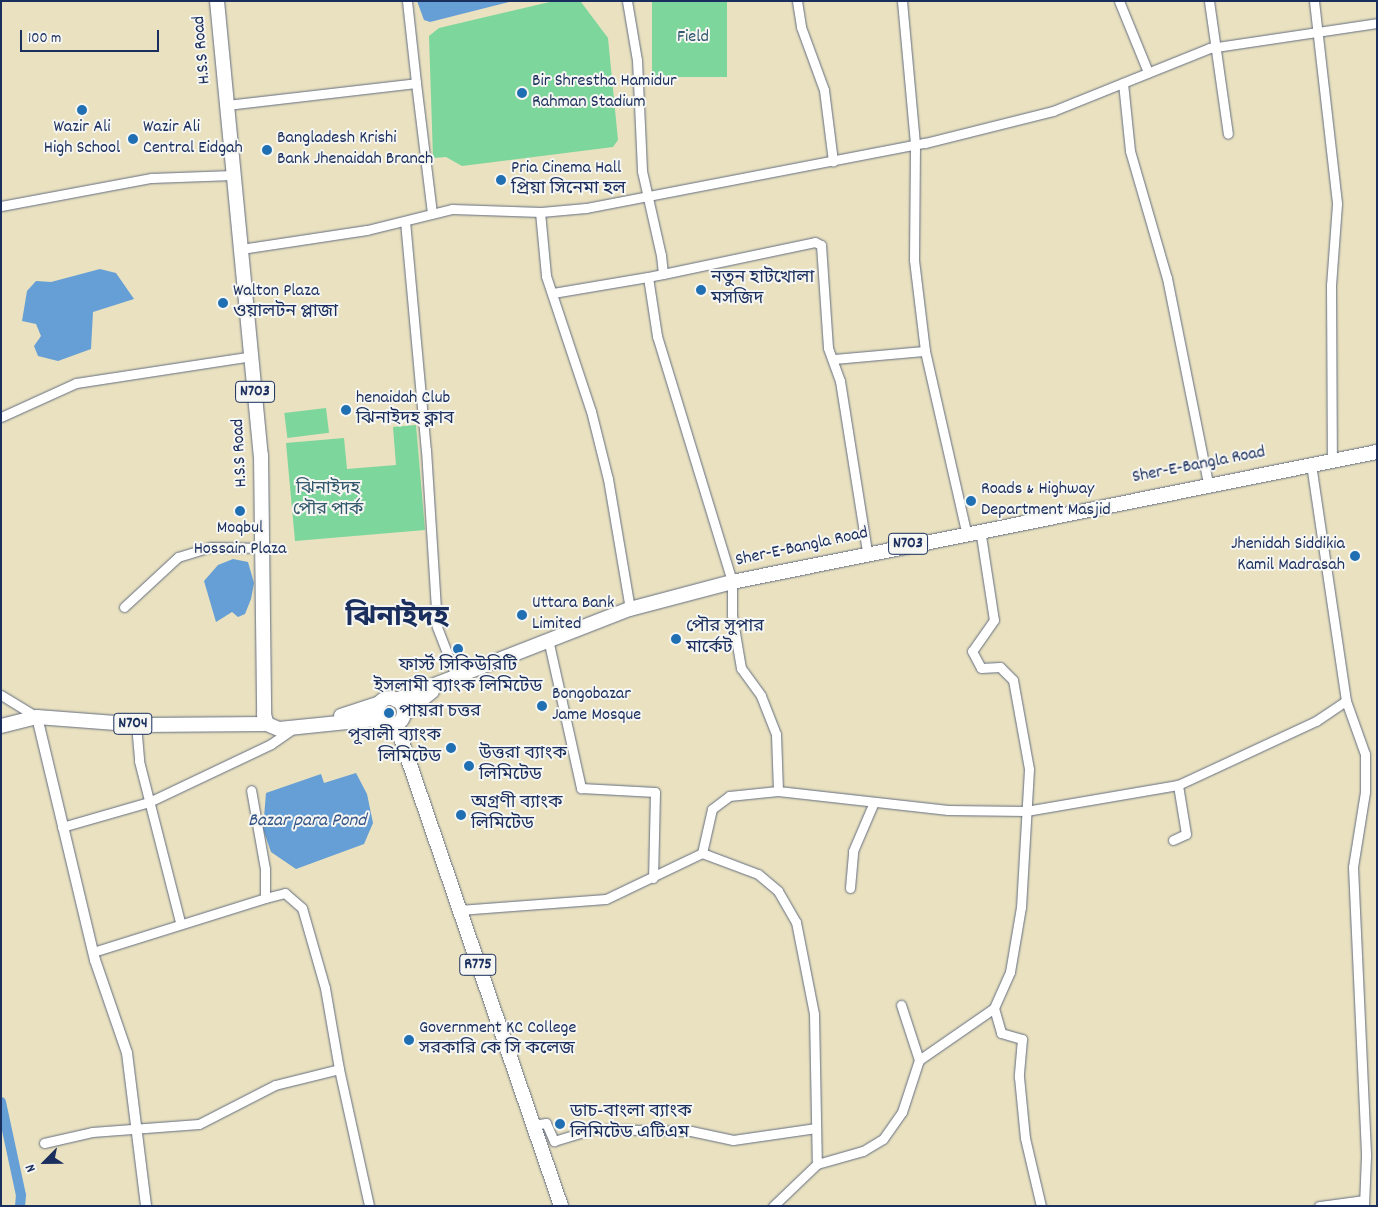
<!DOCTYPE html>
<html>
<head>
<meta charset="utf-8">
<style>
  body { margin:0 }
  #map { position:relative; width:1378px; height:1207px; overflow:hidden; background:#e9e1bf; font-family:Dekko,"Noto Sans Bengali",sans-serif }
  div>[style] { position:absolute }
  .green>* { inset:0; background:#7dd69c; transform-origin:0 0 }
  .water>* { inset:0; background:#659fd5 }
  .canal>* { height:10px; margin:-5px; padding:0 5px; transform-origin:5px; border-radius:5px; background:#659fd5 }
  .roads { filter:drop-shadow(0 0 1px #636d80) drop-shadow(0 0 1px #636d80) }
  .minor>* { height:9px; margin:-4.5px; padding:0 4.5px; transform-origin:4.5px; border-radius:4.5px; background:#fff }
  .tertiary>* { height:10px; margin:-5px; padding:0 5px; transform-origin:5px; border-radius:5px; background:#fff }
  .primary>* { height:14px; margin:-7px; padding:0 7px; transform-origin:7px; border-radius:7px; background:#fff }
  .trunk>* { height:14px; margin:-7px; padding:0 7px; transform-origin:7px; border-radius:7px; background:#fff }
  .trunk>.ring { margin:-7px; padding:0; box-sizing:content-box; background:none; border:14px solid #fff; border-radius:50% }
  .dots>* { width:14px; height:14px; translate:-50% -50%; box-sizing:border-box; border:2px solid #f6f6f2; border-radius:50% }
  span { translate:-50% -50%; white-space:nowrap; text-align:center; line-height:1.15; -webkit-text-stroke:4px #f6f6f2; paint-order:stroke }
  .shield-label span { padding:1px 4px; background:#f6f6f2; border:1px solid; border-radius:4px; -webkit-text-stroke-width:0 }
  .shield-label { font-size:16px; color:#1b2f5e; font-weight:700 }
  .park-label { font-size:18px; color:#34596e }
  .street-label { font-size:18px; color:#1b2f5e }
  .poi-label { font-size:18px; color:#1b2f5e }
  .left { translate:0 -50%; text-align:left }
  .right { translate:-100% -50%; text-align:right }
  .water-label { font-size:19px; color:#355688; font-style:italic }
  .town-label { font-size:28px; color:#1b2f5e; font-weight:700 }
  .frame { position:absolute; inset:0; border:2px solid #1b2f5e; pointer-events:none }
  .north { position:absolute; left:20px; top:1137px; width:50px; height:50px; -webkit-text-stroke:4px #f6f6f2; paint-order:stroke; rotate:247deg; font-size:14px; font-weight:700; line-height:20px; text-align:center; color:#1b2f5e }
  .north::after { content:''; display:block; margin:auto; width:18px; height:22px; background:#1b2f5e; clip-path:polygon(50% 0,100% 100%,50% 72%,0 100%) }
  .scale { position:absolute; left:20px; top:30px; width:139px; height:22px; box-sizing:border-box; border:2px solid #1b2f5e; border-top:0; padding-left:6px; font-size:15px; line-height:18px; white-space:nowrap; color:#1b2f5e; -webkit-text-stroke:4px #f6f6f2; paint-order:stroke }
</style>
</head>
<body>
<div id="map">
  <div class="green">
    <i style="clip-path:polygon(554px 1px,581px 2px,608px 38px,618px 140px,613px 147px,462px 166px,446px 157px,433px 158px,429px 36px,439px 28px)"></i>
    <i style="left:652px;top:1px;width:75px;height:76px"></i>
    <i style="left:326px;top:408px;width:25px;height:42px;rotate:83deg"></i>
    <i style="clip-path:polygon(416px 425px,425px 530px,295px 541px,286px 443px,344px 438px,347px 469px,396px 465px,393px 427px)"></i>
  </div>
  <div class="water">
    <i style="clip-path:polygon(417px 1px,513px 1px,430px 22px,424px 20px)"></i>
    <i style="clip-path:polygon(100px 269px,116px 273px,134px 299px,93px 312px,91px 349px,58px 361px,38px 356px,34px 346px,41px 336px,36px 324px,22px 321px,27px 291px,36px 281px,51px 282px)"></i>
    <i style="clip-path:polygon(233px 559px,248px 562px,254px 583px,251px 599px,245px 614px,238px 617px,232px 612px,216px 622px,204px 581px,218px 565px)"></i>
    <i style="clip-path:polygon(356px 773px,367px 794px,373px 823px,364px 844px,296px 869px,271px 852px,263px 829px,266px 793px,321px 774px,324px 783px)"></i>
  </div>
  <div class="canal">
    <i style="left:1px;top:1102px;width:95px;rotate:77.9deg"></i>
    <i style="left:21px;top:1195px;width:11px;rotate:95deg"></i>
  </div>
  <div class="roads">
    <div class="minor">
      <i style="left:407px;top:1px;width:82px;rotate:83.7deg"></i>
      <i style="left:627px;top:1px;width:60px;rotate:80.4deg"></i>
      <i style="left:637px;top:60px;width:111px;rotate:87.4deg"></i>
      <i style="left:642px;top:171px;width:86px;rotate:77.3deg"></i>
      <i style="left:661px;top:255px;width:19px;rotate:84deg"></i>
      <i style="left:663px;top:274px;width:15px;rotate:169deg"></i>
      <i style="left:648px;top:277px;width:60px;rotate:81.3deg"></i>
      <i style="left:657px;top:336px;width:257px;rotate:73deg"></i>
      <i style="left:732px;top:582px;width:33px;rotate:90deg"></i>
      <i style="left:732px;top:615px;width:54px;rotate:80.4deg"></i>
      <i style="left:741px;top:668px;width:34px;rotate:54deg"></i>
      <i style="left:761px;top:696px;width:41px;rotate:68.5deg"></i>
      <i style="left:776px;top:734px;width:57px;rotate:88deg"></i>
      <i style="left:797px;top:1px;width:26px;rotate:81deg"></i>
      <i style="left:801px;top:27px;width:67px;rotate:69.9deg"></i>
      <i style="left:824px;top:90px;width:72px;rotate:82.8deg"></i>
      <i style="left:902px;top:1px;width:145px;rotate:84.8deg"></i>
      <i style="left:915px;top:145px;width:115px;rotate:90.5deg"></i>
      <i style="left:914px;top:260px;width:92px;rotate:83.1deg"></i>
      <i style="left:925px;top:351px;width:186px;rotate:77.2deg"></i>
      <i style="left:1119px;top:1px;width:77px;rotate:67.8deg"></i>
      <i style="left:1209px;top:1px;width:134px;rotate:81.9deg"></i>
      <i style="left:1314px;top:1px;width:204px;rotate:83.5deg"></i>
      <i style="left:1337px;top:204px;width:81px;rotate:94.2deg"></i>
      <i style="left:1331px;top:285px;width:174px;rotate:89.7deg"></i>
      <i style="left:1123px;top:83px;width:68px;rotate:84.1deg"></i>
      <i style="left:1130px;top:151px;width:132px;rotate:73.8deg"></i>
      <i style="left:1167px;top:278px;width:210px;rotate:78.7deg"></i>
      <i style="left:227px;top:105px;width:190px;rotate:-6.6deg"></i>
      <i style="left:416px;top:83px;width:131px;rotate:83deg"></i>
      <i style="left:1px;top:206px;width:153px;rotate:-10.6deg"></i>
      <i style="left:151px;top:178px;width:82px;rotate:-2.1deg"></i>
      <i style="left:540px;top:212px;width:64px;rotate:84.6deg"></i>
      <i style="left:546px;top:276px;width:142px;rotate:71.6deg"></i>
      <i style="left:591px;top:411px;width:70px;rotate:76deg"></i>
      <i style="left:608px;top:479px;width:132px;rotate:80.4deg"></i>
      <i style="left:405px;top:221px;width:230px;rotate:84.8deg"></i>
      <i style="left:426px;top:450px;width:177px;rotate:86.4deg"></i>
      <i style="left:437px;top:627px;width:53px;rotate:68.8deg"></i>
      <i style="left:241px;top:249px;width:127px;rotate:-8.6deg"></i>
      <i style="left:367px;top:230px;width:88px;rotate:-13.9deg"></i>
      <i style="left:452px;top:209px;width:89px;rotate:1.9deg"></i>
      <i style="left:541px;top:212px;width:45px;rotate:-5.1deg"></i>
      <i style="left:586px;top:208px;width:345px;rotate:-10.9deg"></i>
      <i style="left:925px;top:143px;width:132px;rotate:-14deg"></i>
      <i style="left:1053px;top:111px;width:169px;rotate:-21.9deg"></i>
      <i style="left:1210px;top:48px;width:169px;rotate:-8.5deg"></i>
      <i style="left:663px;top:274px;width:155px;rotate:-11.9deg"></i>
      <i style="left:815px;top:242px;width:7px;rotate:27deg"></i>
      <i style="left:821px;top:245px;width:103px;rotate:86.1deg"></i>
      <i style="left:828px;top:348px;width:35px;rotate:70deg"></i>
      <i style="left:840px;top:381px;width:173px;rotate:81deg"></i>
      <i style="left:553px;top:293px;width:96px;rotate:-9.6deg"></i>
      <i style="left:833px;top:359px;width:92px;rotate:-5deg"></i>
      <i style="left:1px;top:417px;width:82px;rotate:-24.4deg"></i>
      <i style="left:76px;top:383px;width:178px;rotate:-8.7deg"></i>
      <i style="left:980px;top:529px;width:92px;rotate:81.3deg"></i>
      <i style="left:994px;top:620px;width:38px;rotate:125deg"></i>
      <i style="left:972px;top:651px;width:19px;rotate:62deg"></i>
      <i style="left:981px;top:668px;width:19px;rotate:-3deg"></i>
      <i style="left:1000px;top:667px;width:18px;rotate:45deg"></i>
      <i style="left:1013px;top:680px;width:90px;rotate:79.8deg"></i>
      <i style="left:1029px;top:769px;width:138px;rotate:93.3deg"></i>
      <i style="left:1021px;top:907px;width:66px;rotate:99.6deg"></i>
      <i style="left:1010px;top:972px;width:39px;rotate:114deg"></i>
      <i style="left:994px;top:1008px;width:26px;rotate:74deg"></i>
      <i style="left:1001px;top:1033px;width:22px;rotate:16deg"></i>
      <i style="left:1022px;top:1039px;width:38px;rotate:95deg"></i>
      <i style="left:1019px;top:1077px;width:61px;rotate:84.4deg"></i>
      <i style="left:1025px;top:1138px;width:70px;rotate:76.8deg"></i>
      <i style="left:124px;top:607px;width:74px;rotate:-42.8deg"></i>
      <i style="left:178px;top:557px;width:34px;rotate:-17deg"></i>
      <i style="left:211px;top:547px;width:53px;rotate:1.1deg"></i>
      <i style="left:548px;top:639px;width:153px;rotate:77.5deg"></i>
      <i style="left:581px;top:788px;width:74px;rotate:3.1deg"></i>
      <i style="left:655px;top:792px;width:86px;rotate:91.3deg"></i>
      <i style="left:1px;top:695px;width:42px;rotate:31.4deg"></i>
      <i style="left:1346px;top:701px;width:56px;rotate:70.3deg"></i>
      <i style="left:1365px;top:754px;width:38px;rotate:90deg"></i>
      <i style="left:1365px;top:792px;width:76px;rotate:99.1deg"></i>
      <i style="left:1353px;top:867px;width:289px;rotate:87.4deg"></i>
      <i style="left:1366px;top:1156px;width:50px;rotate:92.3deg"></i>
      <i style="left:136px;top:724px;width:37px;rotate:85deg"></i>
      <i style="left:139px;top:761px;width:166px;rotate:75.7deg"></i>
      <i style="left:62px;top:827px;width:91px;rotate:-16deg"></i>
      <i style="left:149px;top:802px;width:135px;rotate:-25.4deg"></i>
      <i style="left:271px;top:744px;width:28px;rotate:-35deg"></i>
      <i style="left:1173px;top:840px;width:14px;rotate:-25deg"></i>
      <i style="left:1186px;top:834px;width:50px;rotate:-99.3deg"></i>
      <i style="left:702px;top:853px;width:60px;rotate:20.6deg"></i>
      <i style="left:758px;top:874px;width:26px;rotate:40deg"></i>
      <i style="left:778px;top:891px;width:36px;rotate:60deg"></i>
      <i style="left:796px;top:922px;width:94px;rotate:78.9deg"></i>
      <i style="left:814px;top:1014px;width:150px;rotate:88.9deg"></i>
      <i style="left:817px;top:1164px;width:61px;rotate:136.3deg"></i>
      <i style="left:850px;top:888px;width:37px;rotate:-85deg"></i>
      <i style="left:853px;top:851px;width:53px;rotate:-66.8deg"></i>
      <i style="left:459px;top:910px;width:147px;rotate:-4.3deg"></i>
      <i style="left:606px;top:899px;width:106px;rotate:-25.6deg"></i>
      <i style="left:702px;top:853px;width:45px;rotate:-77.2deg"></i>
      <i style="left:712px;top:809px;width:21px;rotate:-37deg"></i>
      <i style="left:729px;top:796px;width:49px;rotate:-5.8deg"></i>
      <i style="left:778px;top:791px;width:171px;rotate:6.4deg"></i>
      <i style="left:948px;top:810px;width:78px;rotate:0.7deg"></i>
      <i style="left:1026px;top:811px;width:154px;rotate:-9.7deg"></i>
      <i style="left:1178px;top:785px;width:152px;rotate:-24.9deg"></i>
      <i style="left:1316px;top:721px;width:36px;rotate:-34deg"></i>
      <i style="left:1346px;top:701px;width:241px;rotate:-98.4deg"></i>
      <i style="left:93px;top:952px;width:180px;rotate:-17.4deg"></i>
      <i style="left:265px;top:898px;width:29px;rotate:-90deg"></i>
      <i style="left:265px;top:869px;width:80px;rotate:-100deg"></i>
      <i style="left:901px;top:1005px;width:58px;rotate:71.9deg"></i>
      <i style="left:339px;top:1069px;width:140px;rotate:77.6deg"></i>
      <i style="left:533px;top:1125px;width:13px;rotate:-9deg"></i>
      <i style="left:546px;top:1123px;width:20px;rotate:66deg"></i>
      <i style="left:554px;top:1141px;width:41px;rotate:-17.1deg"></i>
      <i style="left:593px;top:1129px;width:98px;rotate:1.2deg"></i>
      <i style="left:691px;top:1131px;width:43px;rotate:12.1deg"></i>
      <i style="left:733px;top:1140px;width:84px;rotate:-8.2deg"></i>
      <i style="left:44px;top:1143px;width:49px;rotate:-12.9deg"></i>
      <i style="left:92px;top:1132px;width:107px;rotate:-4.3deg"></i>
      <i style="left:199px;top:1124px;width:85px;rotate:-27.2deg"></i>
      <i style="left:275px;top:1085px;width:66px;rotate:-14deg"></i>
      <i style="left:339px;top:1069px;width:82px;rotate:-99.8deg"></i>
      <i style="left:325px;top:988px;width:83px;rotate:-106deg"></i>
      <i style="left:302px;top:908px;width:23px;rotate:-139deg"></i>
      <i style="left:285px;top:893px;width:21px;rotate:166deg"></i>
      <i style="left:817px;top:1164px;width:48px;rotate:-15.8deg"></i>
      <i style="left:863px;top:1151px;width:23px;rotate:-31deg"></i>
      <i style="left:883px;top:1139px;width:33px;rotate:-55deg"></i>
      <i style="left:902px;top:1112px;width:55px;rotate:-71.9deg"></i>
      <i style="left:919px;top:1060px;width:91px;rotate:-34.7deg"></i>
      <i style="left:1319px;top:1206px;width:45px;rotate:-7.6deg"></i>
    </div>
    <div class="tertiary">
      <i style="left:37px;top:717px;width:250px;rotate:76.6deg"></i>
      <i style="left:95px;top:960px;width:98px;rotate:71deg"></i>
      <i style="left:127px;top:1053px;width:154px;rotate:82.9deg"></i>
    </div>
    <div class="primary">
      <i style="left:396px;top:724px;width:509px;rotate:71.1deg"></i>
    </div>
    <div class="trunk">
      <i style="left:217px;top:1px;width:456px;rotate:84.5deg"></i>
      <i style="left:261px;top:455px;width:260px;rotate:89.3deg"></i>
      <i style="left:264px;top:715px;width:9px;rotate:72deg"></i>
      <i style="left:267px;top:724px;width:13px;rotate:23deg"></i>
      <i style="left:279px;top:729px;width:100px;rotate:-5.8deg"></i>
      <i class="ring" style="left:376px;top:698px;width:14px;height:14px"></i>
      <i style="left:396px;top:700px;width:251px;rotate:-21.3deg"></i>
      <i style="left:630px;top:609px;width:106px;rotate:-14.8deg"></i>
      <i style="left:732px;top:582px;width:658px;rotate:-11.4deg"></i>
      <i style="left:404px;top:714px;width:36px;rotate:-39deg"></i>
      <i style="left:341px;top:716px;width:41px;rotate:-18.4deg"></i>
      <i style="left:1px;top:726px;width:37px;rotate:-14deg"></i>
      <i style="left:37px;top:717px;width:105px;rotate:4.4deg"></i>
      <i style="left:142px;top:725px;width:125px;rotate:-0.5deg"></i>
    </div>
  </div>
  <div class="dots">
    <i style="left:522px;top:93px;background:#1f6fb2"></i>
    <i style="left:82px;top:110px;background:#1f6fb2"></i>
    <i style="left:133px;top:139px;background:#1f6fb2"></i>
    <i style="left:267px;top:150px;background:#1f6fb2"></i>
    <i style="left:501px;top:180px;background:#1f6fb2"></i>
    <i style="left:701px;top:290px;background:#1f6fb2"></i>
    <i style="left:223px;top:303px;background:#1f6fb2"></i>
    <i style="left:346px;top:410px;background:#1f6fb2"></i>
    <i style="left:971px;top:501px;background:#1f6fb2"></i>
    <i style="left:240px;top:511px;background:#1f6fb2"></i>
    <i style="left:1355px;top:556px;background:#1f6fb2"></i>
    <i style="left:522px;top:615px;background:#1f6fb2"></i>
    <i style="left:676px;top:639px;background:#1f6fb2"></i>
    <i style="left:458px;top:649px;background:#1f6fb2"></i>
    <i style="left:542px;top:706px;background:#1f6fb2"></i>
    <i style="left:389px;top:713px;background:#1f6fb2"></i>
    <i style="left:451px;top:748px;background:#1f6fb2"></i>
    <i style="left:469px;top:766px;background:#1f6fb2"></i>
    <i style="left:461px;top:815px;background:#1f6fb2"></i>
    <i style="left:409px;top:1040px;background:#1f6fb2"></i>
    <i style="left:560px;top:1124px;background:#1f6fb2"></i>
  </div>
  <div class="shield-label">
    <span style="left:255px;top:392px">N703</span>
    <span style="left:908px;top:544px">N703</span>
    <span style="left:133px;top:724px">N704</span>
    <span style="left:478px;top:965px">R775</span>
  </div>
  <div class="park-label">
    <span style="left:693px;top:38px">Field</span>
    <span style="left:328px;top:501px">ঝিনাইদহ<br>পৌর পার্ক</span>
  </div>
  <div class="street-label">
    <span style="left:203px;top:50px;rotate:-95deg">H.S.S Road</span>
    <span style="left:241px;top:453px;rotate:-93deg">H.S.S Road</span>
    <span style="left:1199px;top:466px;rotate:-11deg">Sher-E-Bangla Road</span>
    <span style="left:802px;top:548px;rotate:-12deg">Sher-E-Bangla Road</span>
  </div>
  <div class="poi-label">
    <span class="left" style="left:532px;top:93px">Bir Shrestha Hamidur<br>Rahman Stadium</span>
    <span style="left:82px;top:139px">Wazir Ali<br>High School</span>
    <span class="left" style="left:143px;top:139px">Wazir Ali<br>Central Eidgah</span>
    <span class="left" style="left:277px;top:150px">Bangladesh Krishi<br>Bank Jhenaidah Branch</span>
    <span class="left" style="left:511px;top:180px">Pria Cinema Hall<br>প্রিয়া সিনেমা হল</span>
    <span class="left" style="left:711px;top:290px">নতুন হাটখোলা<br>মসজিদ</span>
    <span class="left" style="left:233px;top:303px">Walton Plaza<br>ওয়ালটন প্লাজা</span>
    <span class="left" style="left:356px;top:410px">henaidah Club<br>ঝিনাইদহ ক্লাব</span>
    <span class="left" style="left:981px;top:501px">Roads &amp; Highway<br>Department Masjid</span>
    <span style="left:240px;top:540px">Moqbul<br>Hossain Plaza</span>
    <span class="right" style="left:1345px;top:556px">Jhenidah Siddikia<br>Kamil Madrasah</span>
    <span class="left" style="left:532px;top:615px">Uttara Bank<br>Limited</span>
    <span class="left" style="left:686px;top:639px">পৌর সুপার<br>মার্কেট</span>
    <span style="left:458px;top:678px">ফার্স্ট সিকিউরিটি<br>ইসলামী ব্যাংক লিমিটেড</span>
    <span class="left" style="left:552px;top:706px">Bongobazar<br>Jame Mosque</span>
    <span class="left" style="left:399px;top:713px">পায়রা চত্তর</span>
    <span class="right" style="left:441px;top:748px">পূবালী ব্যাংক<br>লিমিটেড</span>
    <span class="left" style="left:479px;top:766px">উত্তরা ব্যাংক<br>লিমিটেড</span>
    <span class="left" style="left:471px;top:815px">অগ্রণী ব্যাংক<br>লিমিটেড</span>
    <span class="left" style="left:419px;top:1040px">Government KC College<br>সরকারি কে সি কলেজ</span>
    <span class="left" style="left:570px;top:1124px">ডাচ-বাংলা ব্যাংক<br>লিমিটেড এটিএম</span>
  </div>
  <div class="water-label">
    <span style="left:307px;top:822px">Bazar para Pond</span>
  </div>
  <div class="town-label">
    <span style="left:397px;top:620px">ঝিনাইদহ</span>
  </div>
  <div class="frame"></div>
  <div class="north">N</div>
  <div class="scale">100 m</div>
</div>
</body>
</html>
